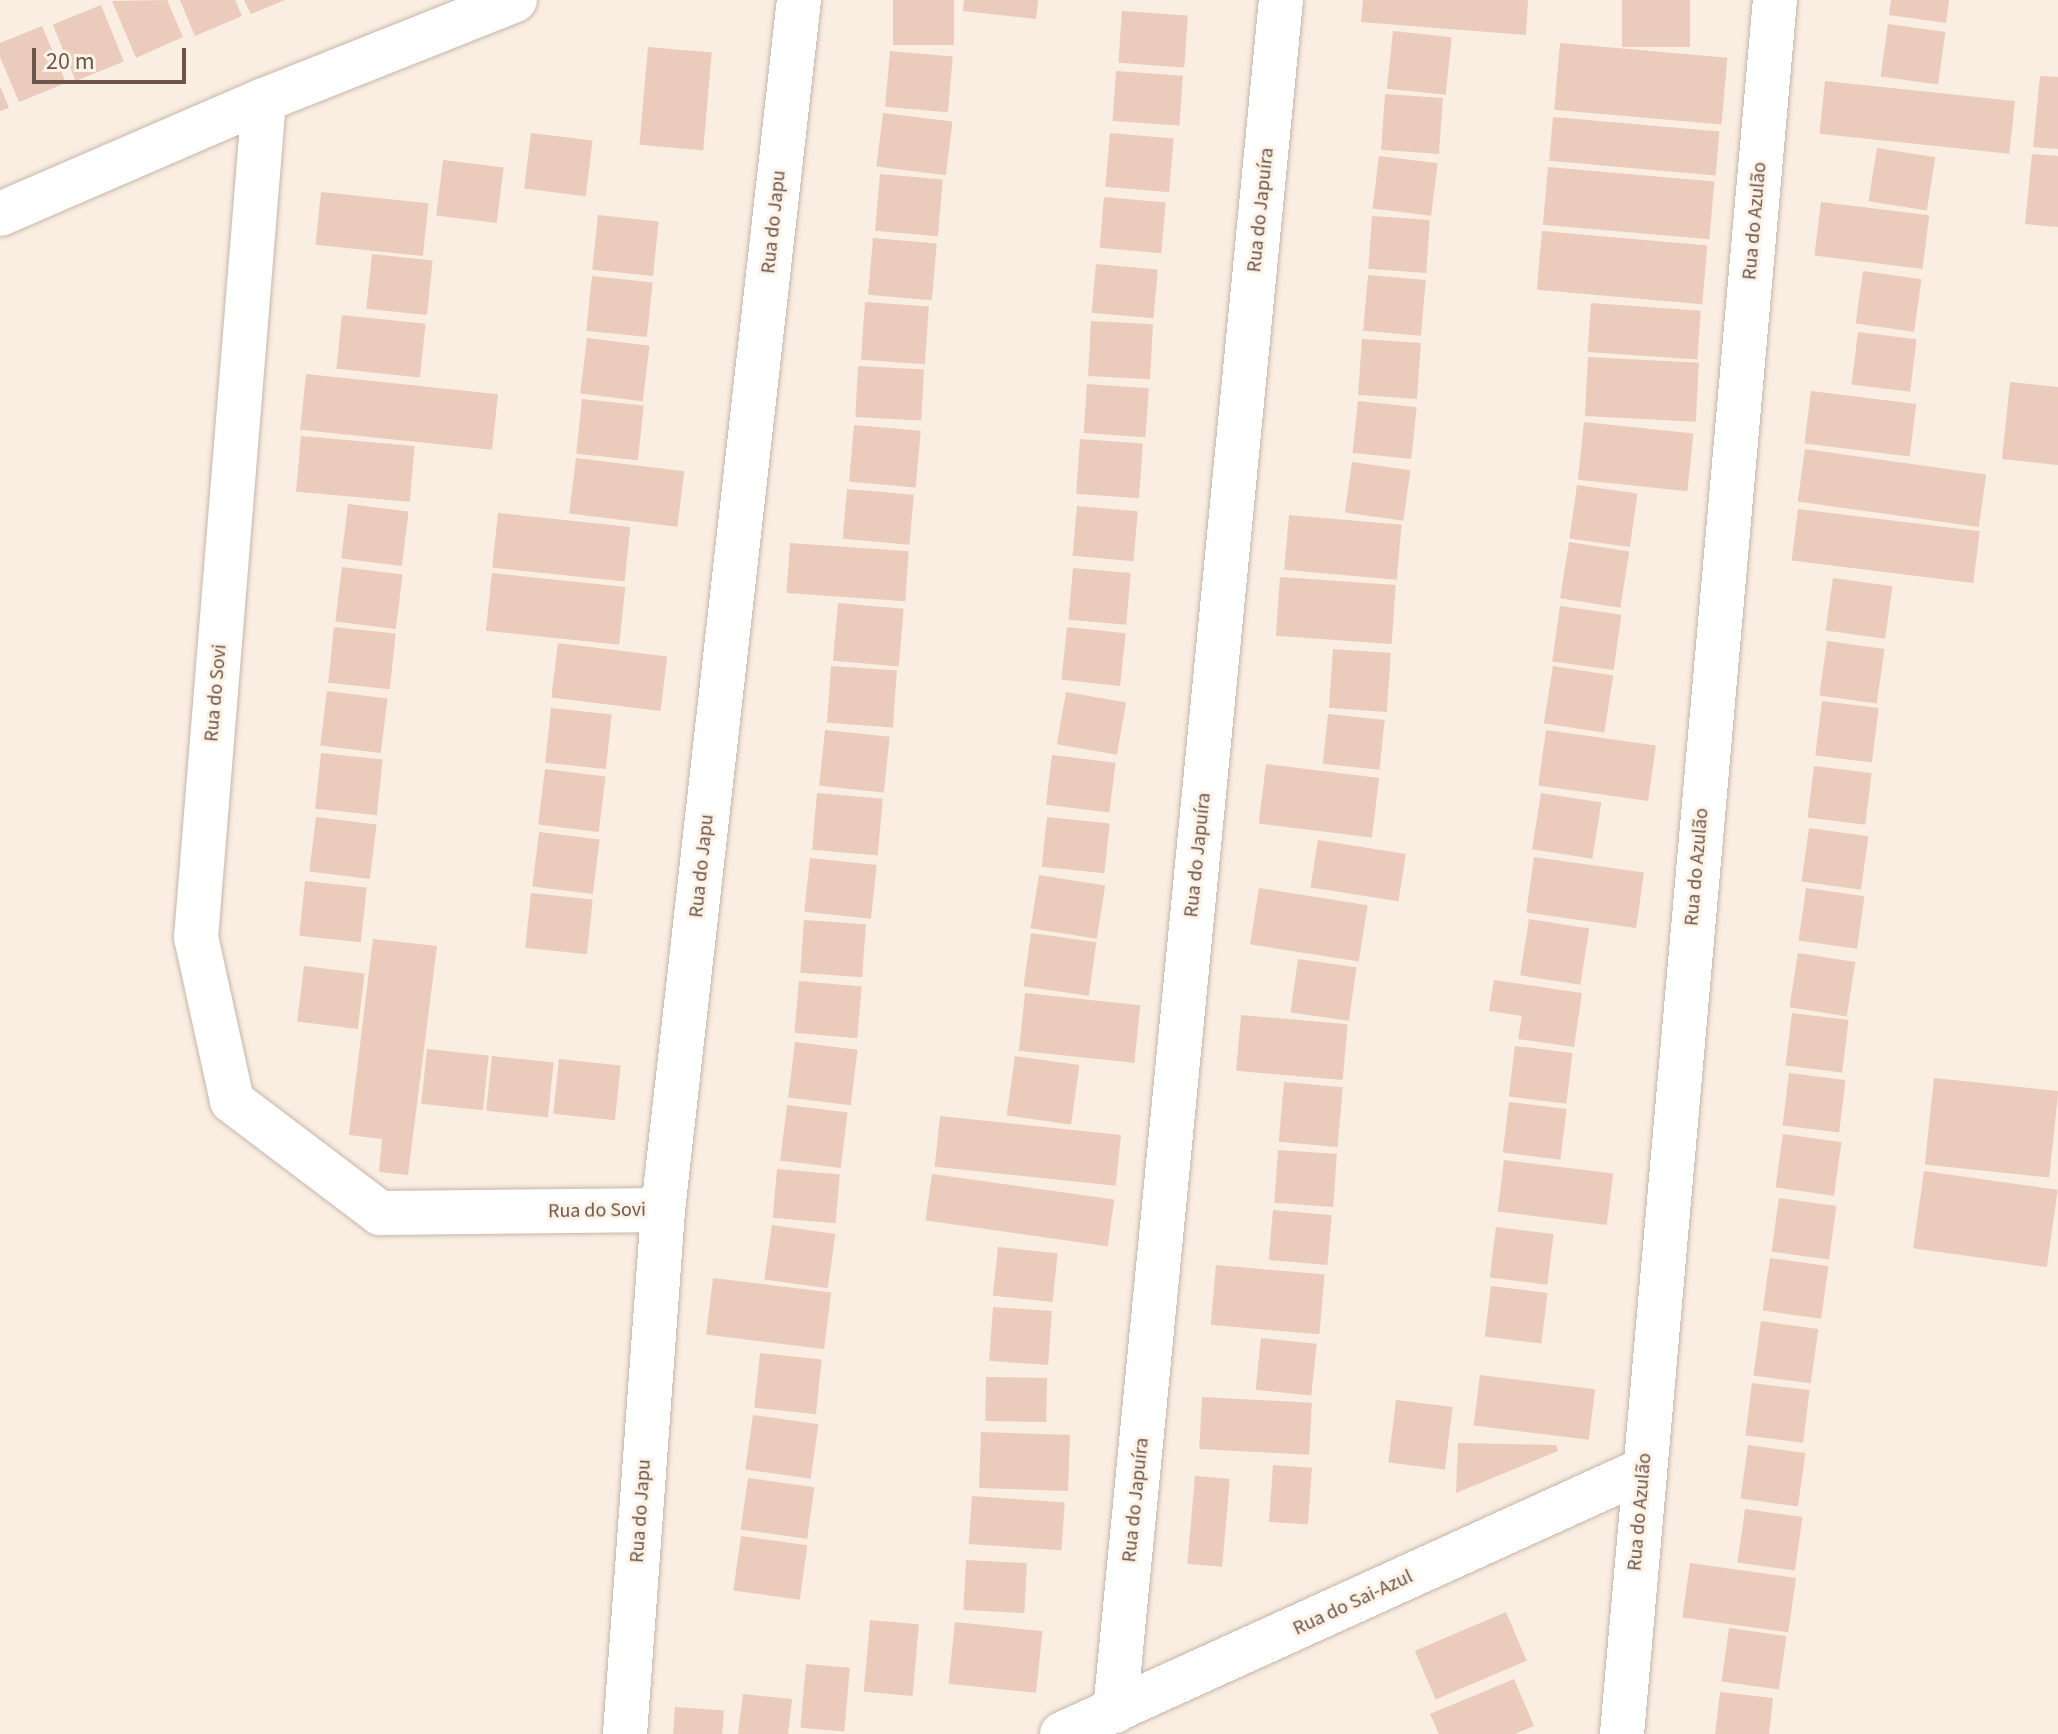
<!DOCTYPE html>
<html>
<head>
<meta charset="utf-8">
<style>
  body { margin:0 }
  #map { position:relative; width:2058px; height:1734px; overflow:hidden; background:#f9eee1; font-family:"Source Sans 3",sans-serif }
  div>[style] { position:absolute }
  .building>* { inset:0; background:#ebcbbc; transform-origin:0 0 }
  .roads { filter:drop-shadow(0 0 2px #c8b5aa) drop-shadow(0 0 2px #c8b5aa) }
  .minor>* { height:44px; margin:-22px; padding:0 22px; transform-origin:22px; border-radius:22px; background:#fff }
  span { translate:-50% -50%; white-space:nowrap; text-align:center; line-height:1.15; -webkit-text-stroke:6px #fcf2e6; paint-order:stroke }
  .street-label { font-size:20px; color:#6d554b }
  .scale { position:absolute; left:32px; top:48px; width:154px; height:36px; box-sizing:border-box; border:4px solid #6d554b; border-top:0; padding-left:10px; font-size:24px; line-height:28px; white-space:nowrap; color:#6d554b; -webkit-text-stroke:6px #fcf2e6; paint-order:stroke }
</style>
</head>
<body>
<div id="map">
  <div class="building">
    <i style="clip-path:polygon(167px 0,183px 37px,136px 58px,112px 1px)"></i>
    <i style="clip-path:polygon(180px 0,235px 0,242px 16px,195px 36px)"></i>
    <i style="clip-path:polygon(244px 0,285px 0,251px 14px)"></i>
    <i style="left:893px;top:0;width:61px;height:45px"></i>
    <i style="clip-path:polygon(964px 0,1038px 0,1036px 19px,963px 11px)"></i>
    <i style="clip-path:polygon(1363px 0,1528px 0,1526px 35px,1361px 22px)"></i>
    <i style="left:1622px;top:0;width:68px;height:47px"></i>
    <i style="clip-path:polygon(1891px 0,1949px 0,1946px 23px,1889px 15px)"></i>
    <i style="left:101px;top:5px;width:61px;height:52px;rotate:68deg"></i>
    <i style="left:1122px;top:11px;width:66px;height:52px;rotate:4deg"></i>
    <i style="left:1888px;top:24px;width:58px;height:53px;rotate:8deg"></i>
    <i style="clip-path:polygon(42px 26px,66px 83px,19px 102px,0 57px,0 43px)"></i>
    <i style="left:1393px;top:31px;width:59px;height:58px;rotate:6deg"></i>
    <i style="left:1560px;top:43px;width:168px;height:67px;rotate:5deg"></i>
    <i style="left:648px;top:47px;width:64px;height:98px;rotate:5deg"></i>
    <i style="left:890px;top:51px;width:63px;height:56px;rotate:5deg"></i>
    <i style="left:1116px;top:71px;width:67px;height:50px;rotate:4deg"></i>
    <i style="clip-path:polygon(2040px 76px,2058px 77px,2058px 149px,2033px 147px)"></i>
    <i style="left:1825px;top:81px;width:191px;height:53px;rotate:6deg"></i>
    <i style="clip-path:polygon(0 86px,9px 108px,0 111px)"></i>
    <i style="left:1385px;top:94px;width:58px;height:56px;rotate:4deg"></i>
    <i style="left:883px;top:113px;width:70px;height:54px;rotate:7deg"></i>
    <i style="left:1553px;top:117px;width:167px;height:44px;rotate:5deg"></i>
    <i style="left:531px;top:133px;width:62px;height:56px;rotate:7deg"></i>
    <i style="left:1110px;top:133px;width:64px;height:54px;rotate:5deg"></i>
    <i style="left:1877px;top:148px;width:59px;height:54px;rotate:9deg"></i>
    <i style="clip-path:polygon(2032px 154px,2058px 156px,2058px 227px,2025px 224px)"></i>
    <i style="left:1379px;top:156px;width:59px;height:53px;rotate:7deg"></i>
    <i style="left:443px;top:160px;width:61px;height:56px;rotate:7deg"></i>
    <i style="left:1548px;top:167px;width:167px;height:58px;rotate:5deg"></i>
    <i style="left:880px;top:174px;width:63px;height:57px;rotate:5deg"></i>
    <i style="left:321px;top:192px;width:108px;height:53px;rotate:6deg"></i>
    <i style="left:1104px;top:197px;width:62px;height:51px;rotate:5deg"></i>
    <i style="left:1821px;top:202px;width:109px;height:54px;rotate:7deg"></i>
    <i style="left:598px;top:215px;width:61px;height:55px;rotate:6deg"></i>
    <i style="left:1372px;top:216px;width:58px;height:53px;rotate:4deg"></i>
    <i style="left:1542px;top:231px;width:166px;height:59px;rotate:5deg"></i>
    <i style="left:873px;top:238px;width:64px;height:57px;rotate:5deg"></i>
    <i style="left:372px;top:254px;width:61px;height:55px;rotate:6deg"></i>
    <i style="left:1096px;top:264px;width:62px;height:49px;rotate:5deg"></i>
    <i style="left:1863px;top:271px;width:59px;height:53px;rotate:8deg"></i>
    <i style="left:1368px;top:275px;width:58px;height:56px;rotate:5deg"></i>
    <i style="left:592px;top:276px;width:61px;height:55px;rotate:6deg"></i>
    <i style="left:865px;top:302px;width:64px;height:58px;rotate:4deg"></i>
    <i style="left:1591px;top:303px;width:110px;height:49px;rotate:4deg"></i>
    <i style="left:342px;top:315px;width:84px;height:54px;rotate:6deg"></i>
    <i style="left:1091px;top:321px;width:62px;height:55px;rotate:3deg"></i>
    <i style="left:1858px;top:332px;width:59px;height:53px;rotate:7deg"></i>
    <i style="left:587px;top:338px;width:63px;height:56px;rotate:7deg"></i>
    <i style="left:1362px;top:339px;width:59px;height:56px;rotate:4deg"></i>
    <i style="left:1588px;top:357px;width:111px;height:59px;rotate:3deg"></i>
    <i style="left:858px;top:366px;width:66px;height:51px;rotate:3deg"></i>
    <i style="left:306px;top:374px;width:193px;height:56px;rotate:6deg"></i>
    <i style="clip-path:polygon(2010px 382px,2058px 387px,2058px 465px,2002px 459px)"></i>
    <i style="left:1087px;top:384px;width:62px;height:49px;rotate:4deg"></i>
    <i style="left:1811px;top:391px;width:106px;height:53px;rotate:7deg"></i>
    <i style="left:582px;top:399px;width:62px;height:55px;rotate:6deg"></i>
    <i style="left:1358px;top:401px;width:59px;height:52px;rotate:6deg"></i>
    <i style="left:1584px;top:422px;width:110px;height:58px;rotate:6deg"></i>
    <i style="left:854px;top:425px;width:67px;height:57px;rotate:5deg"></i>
    <i style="left:301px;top:436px;width:114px;height:56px;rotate:5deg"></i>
    <i style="left:1080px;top:439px;width:63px;height:55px;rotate:4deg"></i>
    <i style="left:1805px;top:449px;width:183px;height:53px;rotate:8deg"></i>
    <i style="left:576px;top:458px;width:109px;height:56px;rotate:7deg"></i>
    <i style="left:1352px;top:462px;width:59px;height:51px;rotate:8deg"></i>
    <i style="left:1577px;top:485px;width:61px;height:54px;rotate:8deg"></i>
    <i style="left:847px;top:489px;width:67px;height:50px;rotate:5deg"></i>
    <i style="left:348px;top:504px;width:61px;height:55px;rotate:7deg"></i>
    <i style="left:1077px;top:506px;width:61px;height:50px;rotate:5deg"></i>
    <i style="left:1798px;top:509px;width:183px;height:52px;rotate:7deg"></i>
    <i style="left:498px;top:513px;width:133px;height:55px;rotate:6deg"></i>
    <i style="left:1289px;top:515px;width:113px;height:55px;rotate:5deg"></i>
    <i style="left:1569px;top:542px;width:61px;height:57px;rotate:9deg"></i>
    <i style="left:790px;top:543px;width:119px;height:50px;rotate:4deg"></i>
    <i style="left:342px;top:567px;width:61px;height:55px;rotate:7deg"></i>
    <i style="left:1073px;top:568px;width:58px;height:52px;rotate:5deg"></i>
    <i style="left:492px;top:573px;width:134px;height:58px;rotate:6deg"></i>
    <i style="left:1280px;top:577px;width:116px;height:59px;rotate:4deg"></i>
    <i style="left:1833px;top:578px;width:60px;height:53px;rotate:8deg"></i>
    <i style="left:838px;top:603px;width:66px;height:58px;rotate:5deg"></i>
    <i style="left:1560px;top:606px;width:62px;height:56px;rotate:8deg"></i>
    <i style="left:334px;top:627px;width:62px;height:56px;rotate:6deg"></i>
    <i style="left:1067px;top:627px;width:59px;height:53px;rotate:6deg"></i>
    <i style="left:1827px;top:641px;width:58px;height:55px;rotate:8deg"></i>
    <i style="left:558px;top:643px;width:110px;height:55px;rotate:7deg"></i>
    <i style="left:1333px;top:649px;width:58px;height:59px;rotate:4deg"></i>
    <i style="left:831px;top:666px;width:66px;height:57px;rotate:4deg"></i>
    <i style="left:1553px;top:666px;width:61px;height:58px;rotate:9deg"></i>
    <i style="left:327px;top:691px;width:61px;height:55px;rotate:7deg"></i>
    <i style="left:1066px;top:692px;width:61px;height:53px;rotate:10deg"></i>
    <i style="left:1822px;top:701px;width:57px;height:55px;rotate:7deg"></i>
    <i style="left:551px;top:708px;width:61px;height:55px;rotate:6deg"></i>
    <i style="left:1328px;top:714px;width:57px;height:50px;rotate:6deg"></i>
    <i style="left:825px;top:730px;width:65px;height:56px;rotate:6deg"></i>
    <i style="left:1546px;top:730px;width:111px;height:56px;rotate:8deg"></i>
    <i style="left:321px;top:753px;width:62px;height:56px;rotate:6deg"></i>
    <i style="left:1052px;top:755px;width:64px;height:50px;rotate:7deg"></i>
    <i style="left:1266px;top:764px;width:114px;height:60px;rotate:7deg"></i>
    <i style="left:1814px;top:766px;width:58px;height:52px;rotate:7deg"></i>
    <i style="left:545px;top:769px;width:61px;height:56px;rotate:7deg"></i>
    <i style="left:817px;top:793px;width:66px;height:57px;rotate:5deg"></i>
    <i style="left:1541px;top:793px;width:61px;height:57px;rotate:9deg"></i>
    <i style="left:316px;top:817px;width:61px;height:55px;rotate:7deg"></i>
    <i style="left:1047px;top:817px;width:63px;height:50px;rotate:6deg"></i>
    <i style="left:1809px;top:828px;width:60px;height:54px;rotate:8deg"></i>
    <i style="left:539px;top:832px;width:61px;height:55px;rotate:7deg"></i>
    <i style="left:1318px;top:840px;width:89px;height:48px;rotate:9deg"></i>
    <i style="left:1534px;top:857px;width:111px;height:56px;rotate:8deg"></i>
    <i style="left:810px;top:858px;width:67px;height:54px;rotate:6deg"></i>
    <i style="left:1039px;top:875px;width:67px;height:54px;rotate:9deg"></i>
    <i style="left:305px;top:881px;width:62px;height:55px;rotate:6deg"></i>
    <i style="left:1259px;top:888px;width:110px;height:57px;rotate:9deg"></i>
    <i style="left:1806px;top:888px;width:59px;height:53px;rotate:8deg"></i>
    <i style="left:531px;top:893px;width:62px;height:55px;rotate:6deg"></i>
    <i style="left:1529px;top:919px;width:61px;height:57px;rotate:9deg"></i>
    <i style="left:804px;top:920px;width:62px;height:53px;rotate:4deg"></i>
    <i style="left:1031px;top:933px;width:66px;height:54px;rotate:8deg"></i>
    <i style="clip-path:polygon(373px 939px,437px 946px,408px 1175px,379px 1172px,382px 1139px,349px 1135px)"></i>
    <i style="left:1798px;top:953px;width:58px;height:55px;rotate:9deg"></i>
    <i style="left:1298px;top:959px;width:59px;height:54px;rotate:8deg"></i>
    <i style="left:304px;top:966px;width:61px;height:56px;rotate:7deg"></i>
    <i style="clip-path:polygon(1494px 980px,1582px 993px,1574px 1047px,1518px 1039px,1522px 1016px,1489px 1011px)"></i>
    <i style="left:799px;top:981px;width:63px;height:52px;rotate:5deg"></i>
    <i style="left:1025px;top:993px;width:116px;height:58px;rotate:6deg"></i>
    <i style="left:1792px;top:1013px;width:57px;height:53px;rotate:7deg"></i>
    <i style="left:1241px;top:1015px;width:107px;height:56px;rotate:5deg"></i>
    <i style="left:795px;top:1042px;width:63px;height:56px;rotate:7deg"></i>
    <i style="left:1515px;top:1046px;width:58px;height:51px;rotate:7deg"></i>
    <i style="left:427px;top:1049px;width:62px;height:55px;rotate:6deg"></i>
    <i style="left:492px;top:1056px;width:62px;height:55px;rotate:6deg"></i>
    <i style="left:1015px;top:1056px;width:65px;height:60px;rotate:8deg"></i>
    <i style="left:559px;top:1059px;width:62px;height:55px;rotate:6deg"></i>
    <i style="left:1789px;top:1073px;width:57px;height:53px;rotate:7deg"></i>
    <i style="left:1934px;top:1078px;width:125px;height:87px;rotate:6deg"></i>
    <i style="left:1284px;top:1082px;width:59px;height:60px;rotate:5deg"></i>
    <i style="left:1509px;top:1102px;width:58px;height:51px;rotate:7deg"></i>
    <i style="left:787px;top:1105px;width:61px;height:56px;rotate:7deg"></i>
    <i style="left:940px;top:1116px;width:182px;height:51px;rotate:6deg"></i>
    <i style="left:1783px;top:1134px;width:59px;height:54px;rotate:8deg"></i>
    <i style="left:1278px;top:1150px;width:59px;height:53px;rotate:4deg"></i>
    <i style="left:1504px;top:1160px;width:110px;height:52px;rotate:7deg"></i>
    <i style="left:777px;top:1169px;width:63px;height:49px;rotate:5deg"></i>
    <i style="left:1924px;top:1171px;width:135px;height:78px;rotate:8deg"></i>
    <i style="left:932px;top:1174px;width:184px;height:47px;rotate:8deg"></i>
    <i style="left:1779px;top:1198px;width:58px;height:54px;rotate:8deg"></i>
    <i style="left:1273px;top:1210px;width:59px;height:50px;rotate:5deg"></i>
    <i style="left:772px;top:1225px;width:64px;height:55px;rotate:8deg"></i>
    <i style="left:1496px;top:1227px;width:58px;height:51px;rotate:7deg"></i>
    <i style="left:998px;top:1247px;width:60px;height:49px;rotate:6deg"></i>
    <i style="left:1770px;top:1258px;width:59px;height:53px;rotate:8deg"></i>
    <i style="left:1216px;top:1265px;width:109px;height:60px;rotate:5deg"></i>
    <i style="left:713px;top:1278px;width:119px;height:57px;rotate:7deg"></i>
    <i style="left:1491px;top:1286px;width:57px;height:51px;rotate:7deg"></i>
    <i style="left:993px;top:1307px;width:59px;height:54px;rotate:4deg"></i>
    <i style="left:1761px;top:1321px;width:58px;height:55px;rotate:8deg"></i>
    <i style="left:1261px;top:1338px;width:56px;height:52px;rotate:6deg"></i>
    <i style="left:760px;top:1353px;width:62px;height:55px;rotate:6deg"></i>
    <i style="left:1480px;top:1375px;width:116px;height:51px;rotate:7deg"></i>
    <i style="left:986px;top:1377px;width:61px;height:44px;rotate:1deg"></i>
    <i style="left:1752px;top:1383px;width:58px;height:53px;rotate:7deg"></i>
    <i style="left:1202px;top:1397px;width:110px;height:52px;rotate:3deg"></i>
    <i style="left:1396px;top:1400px;width:57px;height:63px;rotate:7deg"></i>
    <i style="left:753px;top:1415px;width:66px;height:55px;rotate:8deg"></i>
    <i style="left:981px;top:1432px;width:89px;height:56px;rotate:2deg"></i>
    <i style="clip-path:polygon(1458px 1443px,1556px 1445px,1558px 1451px,1456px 1493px)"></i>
    <i style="left:1748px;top:1445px;width:58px;height:54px;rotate:8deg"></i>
    <i style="left:1273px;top:1465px;width:39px;height:57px;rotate:4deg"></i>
    <i style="left:1195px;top:1476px;width:35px;height:88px;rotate:5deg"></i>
    <i style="left:748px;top:1478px;width:67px;height:52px;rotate:8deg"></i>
    <i style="left:972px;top:1496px;width:93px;height:48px;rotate:4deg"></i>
    <i style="left:1745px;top:1509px;width:58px;height:54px;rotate:8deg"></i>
    <i style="left:741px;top:1536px;width:67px;height:55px;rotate:8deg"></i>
    <i style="left:966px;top:1560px;width:61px;height:50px;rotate:3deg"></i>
    <i style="left:1690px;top:1563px;width:107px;height:55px;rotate:8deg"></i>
    <i style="left:1506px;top:1612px;width:53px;height:99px;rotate:67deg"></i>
    <i style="left:870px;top:1620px;width:49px;height:72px;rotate:5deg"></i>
    <i style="left:955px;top:1622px;width:88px;height:62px;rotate:6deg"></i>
    <i style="left:1729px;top:1628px;width:58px;height:54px;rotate:8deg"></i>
    <i style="left:806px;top:1664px;width:44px;height:64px;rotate:5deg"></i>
    <i style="clip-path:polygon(1514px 1679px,1534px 1726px,1515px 1734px,1439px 1734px,1430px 1714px)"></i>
    <i style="clip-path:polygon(1720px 1692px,1773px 1698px,1769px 1734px,1715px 1734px)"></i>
    <i style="clip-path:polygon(743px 1694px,792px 1699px,788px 1734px,738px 1734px)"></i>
    <i style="left:675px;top:1707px;width:49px;height:27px;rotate:4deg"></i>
  </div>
  <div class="roads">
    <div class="minor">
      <i style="left:264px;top:100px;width:840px;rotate:94.64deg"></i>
      <i style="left:196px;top:937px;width:168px;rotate:77.6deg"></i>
      <i style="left:232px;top:1101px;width:186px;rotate:37.1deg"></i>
      <i style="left:380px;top:1213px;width:283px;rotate:-0.6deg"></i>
      <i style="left:0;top:214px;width:288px;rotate:-23.4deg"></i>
      <i style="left:264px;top:100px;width:270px;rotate:-21.7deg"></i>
      <i style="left:1115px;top:1711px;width:1719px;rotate:-84.46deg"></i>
      <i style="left:625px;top:1734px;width:525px;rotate:-85.85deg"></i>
      <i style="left:663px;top:1210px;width:1218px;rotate:-83.59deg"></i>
      <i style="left:1062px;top:1734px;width:638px;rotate:-24.44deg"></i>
      <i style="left:1622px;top:1734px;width:1741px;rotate:-84.96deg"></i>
    </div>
  </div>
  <div class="street-label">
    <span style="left:1261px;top:210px;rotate:-84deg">Rua do Japuíra</span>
    <span style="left:1755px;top:221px;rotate:-85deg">Rua do Azulão</span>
    <span style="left:774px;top:222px;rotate:-84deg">Rua do Japu</span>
    <span style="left:216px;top:693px;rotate:-85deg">Rua do Sovi</span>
    <span style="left:1198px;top:855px;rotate:-84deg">Rua do Japuíra</span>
    <span style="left:702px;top:866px;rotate:-84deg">Rua do Japu</span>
    <span style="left:1697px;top:867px;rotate:-85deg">Rua do Azulão</span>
    <span style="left:597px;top:1211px;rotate:-1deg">Rua do Sovi</span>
    <span style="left:1136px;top:1500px;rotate:-84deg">Rua do Japuíra</span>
    <span style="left:641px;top:1511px;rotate:-86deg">Rua do Japu</span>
    <span style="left:1640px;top:1512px;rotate:-85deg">Rua do Azulão</span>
    <span style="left:1353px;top:1603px;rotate:-25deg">Rua do Sai-Azul</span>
  </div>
  <div class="scale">20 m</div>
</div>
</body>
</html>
